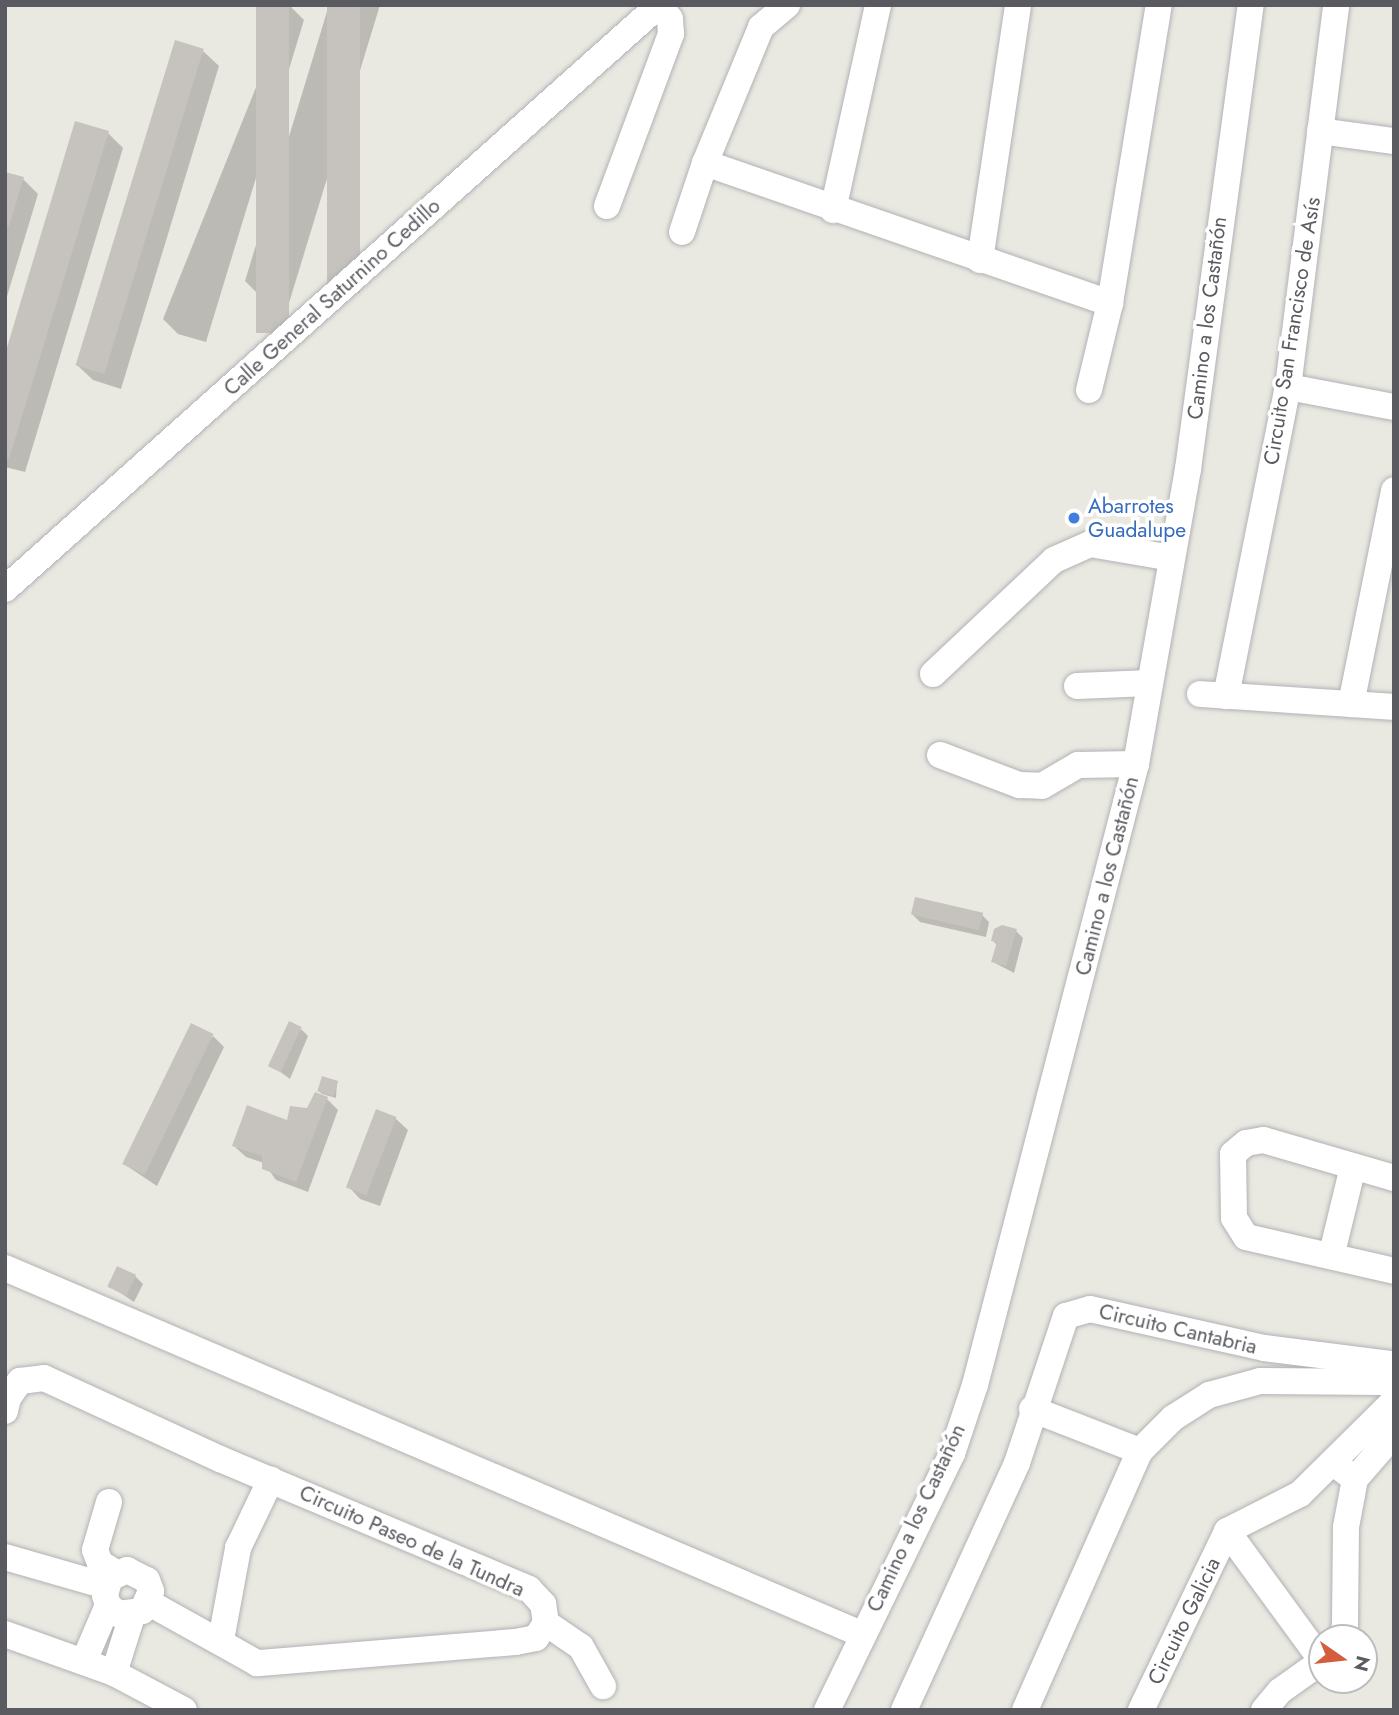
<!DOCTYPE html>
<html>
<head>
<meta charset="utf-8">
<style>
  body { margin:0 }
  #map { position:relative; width:1399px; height:1715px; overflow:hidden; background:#eae9e1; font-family:Jost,sans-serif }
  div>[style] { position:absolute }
  .shadow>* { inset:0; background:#0003 }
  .building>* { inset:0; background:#c6c3be; transform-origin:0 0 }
  .roads { filter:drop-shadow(0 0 2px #b1b2b7) drop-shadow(0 0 2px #b1b2b7) }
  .minor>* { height:26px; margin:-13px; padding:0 13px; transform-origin:13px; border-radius:13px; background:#fff }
  .dots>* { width:19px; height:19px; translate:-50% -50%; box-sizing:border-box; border:4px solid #fff; border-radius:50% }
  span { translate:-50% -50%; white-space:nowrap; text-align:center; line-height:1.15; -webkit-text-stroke:7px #fff; paint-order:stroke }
  .street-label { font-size:21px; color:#595b60 }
  .shop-label { font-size:21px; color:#366cbe }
  .left { translate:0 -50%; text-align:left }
  .frame { position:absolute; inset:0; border:7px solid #595b60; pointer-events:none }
  .north { position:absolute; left:1308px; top:1624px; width:70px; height:70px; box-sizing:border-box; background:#fff; border:2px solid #bdbdbf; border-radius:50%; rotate:104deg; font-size:19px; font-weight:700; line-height:28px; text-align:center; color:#595b60 }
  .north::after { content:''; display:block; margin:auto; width:24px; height:32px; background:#d45d3d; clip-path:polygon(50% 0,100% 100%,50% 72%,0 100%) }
</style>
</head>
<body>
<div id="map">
  <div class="shadow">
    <i style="clip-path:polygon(289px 5px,304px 20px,206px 342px,178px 334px,163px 319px)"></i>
    <i style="clip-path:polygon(329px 5px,380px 5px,289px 303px,260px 296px,245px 281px)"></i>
    <i style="clip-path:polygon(203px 51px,219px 66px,121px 389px,93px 380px,77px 365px)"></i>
    <i style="clip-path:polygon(108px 133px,123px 148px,25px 472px,5px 467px,5px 360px)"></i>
    <i style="clip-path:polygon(5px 174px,23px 179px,38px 194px,5px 303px)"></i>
    <i style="clip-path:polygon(913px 915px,982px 915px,989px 922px,986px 937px,920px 922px)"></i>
    <i style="clip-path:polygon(1016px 931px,1023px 938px,1014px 973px,993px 962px,998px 946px,993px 941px)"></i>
    <i style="clip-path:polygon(301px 1029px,308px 1036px,290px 1079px,272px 1066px)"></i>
    <i style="clip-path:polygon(213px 1036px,224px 1047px,157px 1186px,124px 1164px)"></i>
    <i style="clip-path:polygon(337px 1082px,336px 1098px,322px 1094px,338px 1110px,308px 1192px,276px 1180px,264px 1163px,246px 1157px,234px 1146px,288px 1122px,326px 1098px,319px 1091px)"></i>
    <i style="clip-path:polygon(377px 1112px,396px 1119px,408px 1130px,380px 1206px,360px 1199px,349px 1187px)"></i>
    <i style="clip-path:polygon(135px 1276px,143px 1284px,134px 1302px,110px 1286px)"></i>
  </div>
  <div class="building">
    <i style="left:256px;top:5px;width:33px;height:328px"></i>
    <i style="left:327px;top:5px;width:33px;height:288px"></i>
    <i style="left:175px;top:40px;width:30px;height:340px;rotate:17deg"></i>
    <i style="clip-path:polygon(75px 121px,109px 131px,9px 459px,5px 459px,5px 354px)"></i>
    <i style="clip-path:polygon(5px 172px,24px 177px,9px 226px,5px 226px)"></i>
    <i style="left:915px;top:897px;width:70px;height:18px;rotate:13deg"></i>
    <i style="clip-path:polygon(1002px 925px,1017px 929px,1006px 966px,991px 962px,997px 942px,991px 941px,994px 929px)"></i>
    <i style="left:289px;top:1021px;width:14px;height:50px;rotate:25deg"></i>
    <i style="left:191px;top:1023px;width:25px;height:157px;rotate:26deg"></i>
    <i style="left:322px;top:1076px;width:17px;height:16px;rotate:17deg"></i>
    <i style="clip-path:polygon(315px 1092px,328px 1097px,296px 1182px,262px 1169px,262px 1156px,232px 1146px,247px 1105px,287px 1120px,290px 1106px,307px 1108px)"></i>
    <i style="left:376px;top:1109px;width:22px;height:84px;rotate:21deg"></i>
    <i style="left:117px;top:1266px;width:21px;height:23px;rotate:25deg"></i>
  </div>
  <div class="roads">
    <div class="minor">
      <i style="left:1320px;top:131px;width:75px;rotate:7.7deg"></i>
      <i style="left:705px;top:163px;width:429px;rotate:19.1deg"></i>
      <i style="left:607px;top:206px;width:184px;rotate:-69.6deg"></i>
      <i style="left:671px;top:34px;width:15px;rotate:-94deg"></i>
      <i style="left:670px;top:19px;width:17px;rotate:-126deg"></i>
      <i style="left:833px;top:210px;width:210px;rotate:-77.6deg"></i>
      <i style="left:682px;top:232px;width:73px;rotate:-71.6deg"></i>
      <i style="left:705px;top:163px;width:147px;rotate:-67.6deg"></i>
      <i style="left:761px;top:27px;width:34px;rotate:-40deg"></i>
      <i style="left:980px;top:260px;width:258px;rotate:-81.5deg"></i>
      <i style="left:1288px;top:387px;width:108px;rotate:10.7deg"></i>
      <i style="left:1089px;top:390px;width:89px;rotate:-76.4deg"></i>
      <i style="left:1110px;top:303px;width:302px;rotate:-80.7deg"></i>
      <i style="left:5px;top:589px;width:877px;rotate:-41.76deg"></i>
      <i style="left:933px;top:674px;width:166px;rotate:-43.3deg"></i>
      <i style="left:1054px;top:560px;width:39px;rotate:-24deg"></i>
      <i style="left:1090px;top:544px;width:83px;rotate:9.7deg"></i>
      <i style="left:1077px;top:686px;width:73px;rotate:-2.4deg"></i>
      <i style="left:1200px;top:694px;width:194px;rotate:3.8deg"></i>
      <i style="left:1226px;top:696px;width:315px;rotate:-78.7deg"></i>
      <i style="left:1288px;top:387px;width:385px;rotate:-82.8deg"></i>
      <i style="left:1351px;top:704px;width:218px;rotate:-78.6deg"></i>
      <i style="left:940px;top:755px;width:85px;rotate:20.8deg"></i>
      <i style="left:1019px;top:785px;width:23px;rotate:2deg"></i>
      <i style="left:1042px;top:786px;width:42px;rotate:-30.3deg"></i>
      <i style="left:1078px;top:765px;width:58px;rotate:-1deg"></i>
      <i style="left:1394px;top:1178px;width:136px;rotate:-163.8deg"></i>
      <i style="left:1263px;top:1140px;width:17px;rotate:170deg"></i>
      <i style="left:1246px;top:1143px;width:17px;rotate:140deg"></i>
      <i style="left:1233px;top:1154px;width:64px;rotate:89.1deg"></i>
      <i style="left:1234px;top:1218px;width:22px;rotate:58deg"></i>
      <i style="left:1246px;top:1237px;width:152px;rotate:12.9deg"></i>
      <i style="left:1332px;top:1253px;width:89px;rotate:-76.3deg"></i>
      <i style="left:5px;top:1268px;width:931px;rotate:23.15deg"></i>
      <i style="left:1032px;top:1409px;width:116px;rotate:21.3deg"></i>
      <i style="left:5px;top:1411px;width:13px;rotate:-77deg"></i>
      <i style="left:8px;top:1398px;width:21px;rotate:-55deg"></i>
      <i style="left:20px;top:1381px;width:24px;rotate:-7deg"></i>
      <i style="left:44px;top:1378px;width:194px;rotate:24.7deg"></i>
      <i style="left:220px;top:1459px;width:335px;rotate:22.8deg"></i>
      <i style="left:529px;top:1589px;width:21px;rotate:47deg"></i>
      <i style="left:543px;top:1604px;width:19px;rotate:81deg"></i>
      <i style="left:546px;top:1623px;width:18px;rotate:124deg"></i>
      <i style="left:536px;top:1638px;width:21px;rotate:169deg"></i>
      <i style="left:515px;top:1642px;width:259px;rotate:175.3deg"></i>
      <i style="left:257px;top:1663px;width:124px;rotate:-150.9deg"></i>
      <i style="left:1335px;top:1464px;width:25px;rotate:37deg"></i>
      <i style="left:1355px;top:1479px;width:49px;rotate:100.6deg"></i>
      <i style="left:1346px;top:1527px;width:99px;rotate:90.6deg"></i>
      <i style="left:1345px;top:1626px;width:13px;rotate:108deg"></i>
      <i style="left:1355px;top:1479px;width:60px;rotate:-49.1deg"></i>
      <i style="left:109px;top:1502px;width:50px;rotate:106.3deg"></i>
      <i style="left:95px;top:1550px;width:14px;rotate:69deg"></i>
      <i style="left:100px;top:1563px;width:19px;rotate:32deg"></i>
      <i style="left:1227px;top:1531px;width:161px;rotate:53.8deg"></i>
      <i style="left:5px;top:1557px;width:105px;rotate:16deg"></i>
      <i style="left:546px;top:1623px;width:42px;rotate:34.4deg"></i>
      <i style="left:581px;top:1647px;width:45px;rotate:60.6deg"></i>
      <i style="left:5px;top:1634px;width:116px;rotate:19.7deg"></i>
      <i style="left:114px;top:1673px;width:79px;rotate:27.9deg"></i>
      <i style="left:221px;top:1640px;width:94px;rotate:-79.5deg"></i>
      <i style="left:238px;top:1548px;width:76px;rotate:-64.4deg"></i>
      <i style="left:84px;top:1661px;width:61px;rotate:-66.8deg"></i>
      <i style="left:108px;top:1605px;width:10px;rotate:-107deg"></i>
      <i style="left:105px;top:1595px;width:18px;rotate:-74deg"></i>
      <i style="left:110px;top:1578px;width:19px;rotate:-25deg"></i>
      <i style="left:127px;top:1570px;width:22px;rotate:27deg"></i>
      <i style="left:147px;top:1580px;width:12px;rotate:70deg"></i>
      <i style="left:151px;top:1591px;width:22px;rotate:114deg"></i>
      <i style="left:142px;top:1611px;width:24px;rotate:173deg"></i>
      <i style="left:118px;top:1614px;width:13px;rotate:-138deg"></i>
      <i style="left:114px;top:1673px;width:60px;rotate:-72.5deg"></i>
      <i style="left:827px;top:1710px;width:285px;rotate:-64deg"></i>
      <i style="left:952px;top:1454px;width:73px;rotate:-71.6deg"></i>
      <i style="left:975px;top:1385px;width:642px;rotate:-75.47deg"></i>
      <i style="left:1136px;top:764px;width:300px;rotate:-80deg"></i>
      <i style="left:1188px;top:469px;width:468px;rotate:-82.3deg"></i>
      <i style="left:904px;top:1710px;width:272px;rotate:-65.4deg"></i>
      <i style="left:1017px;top:1463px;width:155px;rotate:-71.6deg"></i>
      <i style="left:1066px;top:1316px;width:25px;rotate:-16deg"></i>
      <i style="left:1090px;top:1309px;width:178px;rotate:12.6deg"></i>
      <i style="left:1264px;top:1348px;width:127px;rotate:7.2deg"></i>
      <i style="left:1025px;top:1710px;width:283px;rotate:-66.1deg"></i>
      <i style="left:1140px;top:1451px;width:47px;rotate:-45deg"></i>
      <i style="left:1173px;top:1418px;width:43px;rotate:-32.6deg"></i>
      <i style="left:1209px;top:1395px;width:53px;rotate:-15.4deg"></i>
      <i style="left:1260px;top:1381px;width:125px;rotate:0.5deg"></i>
      <i style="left:1141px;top:1710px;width:199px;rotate:-64.3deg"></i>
      <i style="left:1227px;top:1531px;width:82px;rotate:-26.9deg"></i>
      <i style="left:1300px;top:1494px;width:129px;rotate:-44.7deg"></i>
      <i style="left:1264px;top:1710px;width:25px;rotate:-50deg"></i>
      <i style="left:1280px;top:1691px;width:52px;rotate:-35.5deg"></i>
    </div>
  </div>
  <div class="dots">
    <i style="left:1074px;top:518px;background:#3f7fe0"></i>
  </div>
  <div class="street-label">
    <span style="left:332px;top:297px;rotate:-42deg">Calle General Saturnino Cedillo</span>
    <span style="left:1207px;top:318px;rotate:-83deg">Camino a los Castañón</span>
    <span style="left:1292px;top:331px;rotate:-81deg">Circuito San Francisco de Asís</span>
    <span style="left:1107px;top:876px;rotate:-76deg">Camino a los Castañón</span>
    <span style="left:1178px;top:1329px;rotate:13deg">Circuito Cantabria</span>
    <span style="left:916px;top:1518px;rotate:-65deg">Camino a los Castañón</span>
    <span style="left:412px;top:1541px;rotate:24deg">Circuito Paseo de la Tundra</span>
    <span style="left:1184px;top:1621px;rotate:-64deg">Circuito Galicia</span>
  </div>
  <div class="shop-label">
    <span class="left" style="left:1088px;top:518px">Abarrotes<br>Guadalupe</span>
  </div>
  <div class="frame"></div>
  <div class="north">N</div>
</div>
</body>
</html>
